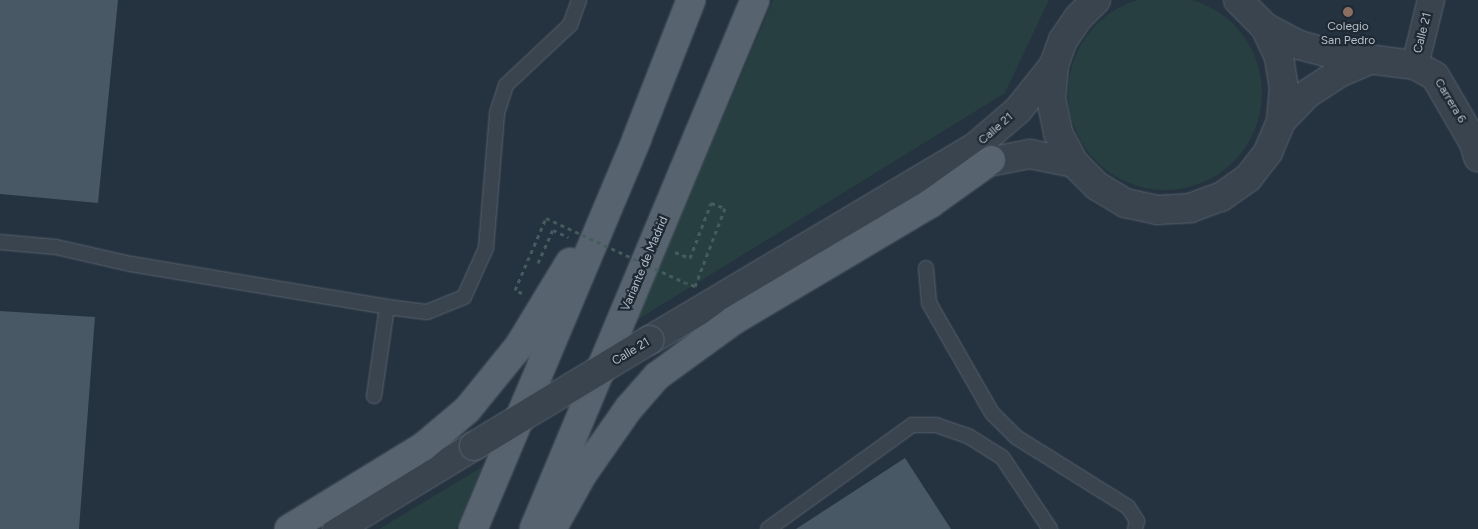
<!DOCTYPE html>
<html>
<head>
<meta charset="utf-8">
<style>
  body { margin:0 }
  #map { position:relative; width:1478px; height:529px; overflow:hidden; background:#25323f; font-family:Figtree,sans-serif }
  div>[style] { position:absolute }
  .green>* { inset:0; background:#273f40 }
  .round { border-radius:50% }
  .building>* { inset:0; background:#495865 }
  .path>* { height:3px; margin-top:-1.5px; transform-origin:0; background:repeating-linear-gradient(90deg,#455c5d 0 4px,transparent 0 8px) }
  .roads { filter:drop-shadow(0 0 1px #57626d) drop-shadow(0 0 1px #57626d) }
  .service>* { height:14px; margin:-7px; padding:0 7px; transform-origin:7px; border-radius:7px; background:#39444f }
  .minor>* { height:26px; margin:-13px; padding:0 13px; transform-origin:13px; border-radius:13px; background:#39444f }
  .tertiary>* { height:28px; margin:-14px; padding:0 14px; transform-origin:14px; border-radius:14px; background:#39444f }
  .primary>* { height:28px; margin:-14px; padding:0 14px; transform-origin:14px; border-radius:14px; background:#57636f }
  .path-bridge>* { height:3px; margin-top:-1.5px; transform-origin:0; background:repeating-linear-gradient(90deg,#455c5d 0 4px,transparent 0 8px) }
  .bridges { filter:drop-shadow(0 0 1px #57626d) drop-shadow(0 0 1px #57626d) }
  .tertiary-bridge>* { height:28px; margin:-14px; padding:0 14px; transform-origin:14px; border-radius:14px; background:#39444f }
  .dots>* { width:14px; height:14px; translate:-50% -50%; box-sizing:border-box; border:2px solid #1e2934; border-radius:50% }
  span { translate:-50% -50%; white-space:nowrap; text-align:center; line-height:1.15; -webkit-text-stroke:4.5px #1e2934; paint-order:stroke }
  .poi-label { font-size:12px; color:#b5bfca }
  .street-label { font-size:12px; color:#b5bfca }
</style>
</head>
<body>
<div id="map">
  <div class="green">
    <i class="round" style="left:1068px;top:-4px;width:194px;height:194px"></i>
    <i style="clip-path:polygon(773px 0,1049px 0,1005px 93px,637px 320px)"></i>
    <i style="clip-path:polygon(482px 467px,456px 529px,379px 529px)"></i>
  </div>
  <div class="building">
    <i style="clip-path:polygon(0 0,118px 0,98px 203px,0 194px)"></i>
    <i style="clip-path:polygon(0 311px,95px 317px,79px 529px,0 529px)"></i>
    <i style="clip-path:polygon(905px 458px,951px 529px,796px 529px)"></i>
  </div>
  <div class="path">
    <i style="left:675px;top:252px;width:16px;rotate:22deg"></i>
    <i style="left:690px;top:258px;width:59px;rotate:-69.1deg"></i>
    <i style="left:711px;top:203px;width:15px;rotate:20deg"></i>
    <i style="left:725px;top:208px;width:84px;rotate:111deg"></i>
    <i style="left:695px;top:286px;width:9px;rotate:-162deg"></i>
    <i style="left:538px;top:263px;width:36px;rotate:-66deg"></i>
    <i style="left:553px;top:230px;width:17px;rotate:25deg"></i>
    <i style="left:522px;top:293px;width:8px;rotate:-157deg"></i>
    <i style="left:515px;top:290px;width:78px;rotate:-66.7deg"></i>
  </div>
  <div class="roads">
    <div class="service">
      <i style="left:0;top:242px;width:56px;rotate:5.1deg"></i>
      <i style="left:56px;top:247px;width:77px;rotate:12.8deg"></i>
      <i style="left:131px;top:264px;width:260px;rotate:9.5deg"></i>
      <i style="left:387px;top:307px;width:40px;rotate:7.1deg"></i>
      <i style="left:427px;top:312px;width:40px;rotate:-22deg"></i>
      <i style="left:464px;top:297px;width:54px;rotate:-65.8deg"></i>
      <i style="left:486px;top:248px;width:135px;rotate:-85.3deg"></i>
      <i style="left:497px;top:113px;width:29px;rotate:-72deg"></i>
      <i style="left:506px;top:85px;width:88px;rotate:-43.2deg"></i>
      <i style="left:570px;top:25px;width:27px;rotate:-70deg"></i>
      <i style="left:926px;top:268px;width:35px;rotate:85deg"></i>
      <i style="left:929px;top:303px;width:127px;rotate:60.2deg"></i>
      <i style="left:992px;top:413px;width:34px;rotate:45deg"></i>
      <i style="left:1016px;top:437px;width:132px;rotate:32deg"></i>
      <i style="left:1128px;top:507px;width:17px;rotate:57deg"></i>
      <i style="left:1137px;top:521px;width:8px;rotate:104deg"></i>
      <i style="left:374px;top:396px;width:90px;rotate:-81.7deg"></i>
      <i style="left:768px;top:529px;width:178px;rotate:-35.8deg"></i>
      <i style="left:912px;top:425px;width:24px"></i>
      <i style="left:936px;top:425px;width:34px;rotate:19deg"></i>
      <i style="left:968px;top:436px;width:40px;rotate:32deg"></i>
      <i style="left:1002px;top:457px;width:87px;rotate:56.3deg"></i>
    </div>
    <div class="minor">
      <i style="left:1415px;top:65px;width:67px;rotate:-76.2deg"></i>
    </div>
    <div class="tertiary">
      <i style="left:1096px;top:0;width:25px;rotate:135deg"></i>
      <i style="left:1078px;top:18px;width:27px;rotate:124deg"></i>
      <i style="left:1063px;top:40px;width:27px;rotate:110deg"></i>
      <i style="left:1054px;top:65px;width:34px;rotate:95deg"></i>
      <i style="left:1051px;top:99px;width:35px;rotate:78deg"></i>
      <i style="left:1058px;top:133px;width:34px;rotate:62deg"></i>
      <i style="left:1074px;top:163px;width:33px;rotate:45deg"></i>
      <i style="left:1097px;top:186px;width:33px;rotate:31deg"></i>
      <i style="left:1125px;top:203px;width:33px;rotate:12deg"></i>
      <i style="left:1157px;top:210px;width:33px;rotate:-3deg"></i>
      <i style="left:1190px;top:208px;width:33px;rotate:-20deg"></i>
      <i style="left:1221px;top:197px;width:33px;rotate:-35deg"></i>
      <i style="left:1248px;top:178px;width:33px;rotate:-52deg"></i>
      <i style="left:1268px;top:152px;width:34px;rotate:-67deg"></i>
      <i style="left:1281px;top:121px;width:32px;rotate:-85deg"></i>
      <i style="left:1284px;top:89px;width:32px;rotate:-99deg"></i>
      <i style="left:1279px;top:57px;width:33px;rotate:-115deg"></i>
      <i style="left:1265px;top:27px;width:38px;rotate:-135deg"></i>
      <i style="left:1265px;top:27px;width:38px;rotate:28deg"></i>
      <i style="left:1299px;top:45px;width:38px;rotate:15deg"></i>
      <i style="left:1336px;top:55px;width:80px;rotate:7.2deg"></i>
      <i style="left:1415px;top:65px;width:23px;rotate:29deg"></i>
      <i style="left:1435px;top:76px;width:78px;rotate:59.8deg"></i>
      <i style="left:1474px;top:143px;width:15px;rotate:74deg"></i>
      <i style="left:1281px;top:121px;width:37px;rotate:-46deg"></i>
      <i style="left:1307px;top:94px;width:38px;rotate:-33deg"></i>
      <i style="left:1339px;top:73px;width:34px;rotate:-23deg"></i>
      <i style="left:968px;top:166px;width:63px;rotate:-11deg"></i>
      <i style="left:1030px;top:154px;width:45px;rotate:11.6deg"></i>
      <i style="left:650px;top:340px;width:378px;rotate:-30.7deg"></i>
      <i style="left:975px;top:147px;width:57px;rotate:-40.7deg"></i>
      <i style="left:1018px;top:110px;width:58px;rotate:-51.3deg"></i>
      <i style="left:337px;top:529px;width:160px;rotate:-31.2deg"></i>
    </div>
    <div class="primary">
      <i style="left:289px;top:529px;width:157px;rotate:-31.5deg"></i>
      <i style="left:423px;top:447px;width:57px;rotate:-40.1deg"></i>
      <i style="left:467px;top:410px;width:82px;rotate:-50.9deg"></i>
      <i style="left:519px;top:346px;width:98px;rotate:-58.7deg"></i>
      <i style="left:473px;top:529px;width:424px;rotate:-67.2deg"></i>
      <i style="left:637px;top:138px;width:148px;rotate:-68.6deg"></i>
      <i style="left:534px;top:529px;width:573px;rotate:-67.33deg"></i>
      <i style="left:552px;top:529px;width:62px;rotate:-60.9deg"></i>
      <i style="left:582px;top:475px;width:82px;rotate:-55deg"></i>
      <i style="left:629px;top:408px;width:43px;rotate:-48.8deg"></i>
      <i style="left:657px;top:376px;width:95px;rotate:-36deg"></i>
      <i style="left:734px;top:320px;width:229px;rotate:-30.7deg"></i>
      <i style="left:931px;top:203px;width:74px;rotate:-35.6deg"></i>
    </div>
  </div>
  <div class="path-bridge">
    <i style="left:546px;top:218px;width:154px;rotate:24.9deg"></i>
  </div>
  <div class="bridges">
    <div class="tertiary-bridge">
      <i style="left:474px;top:446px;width:205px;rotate:-31.1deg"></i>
    </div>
  </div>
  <div class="dots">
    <i style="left:1348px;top:12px;background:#8d6e63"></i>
  </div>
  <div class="poi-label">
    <span style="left:1348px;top:34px">Colegio<br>San Pedro</span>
  </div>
  <div class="street-label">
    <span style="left:1423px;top:33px;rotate:-76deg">Calle 21</span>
    <span style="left:1450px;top:101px;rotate:59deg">Carrera 6</span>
    <span style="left:996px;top:129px;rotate:-41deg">Calle 21</span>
    <span style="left:645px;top:264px;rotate:-67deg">Variante de Madrid</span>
    <span style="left:631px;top:352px;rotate:-31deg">Calle 21</span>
  </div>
</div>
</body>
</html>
